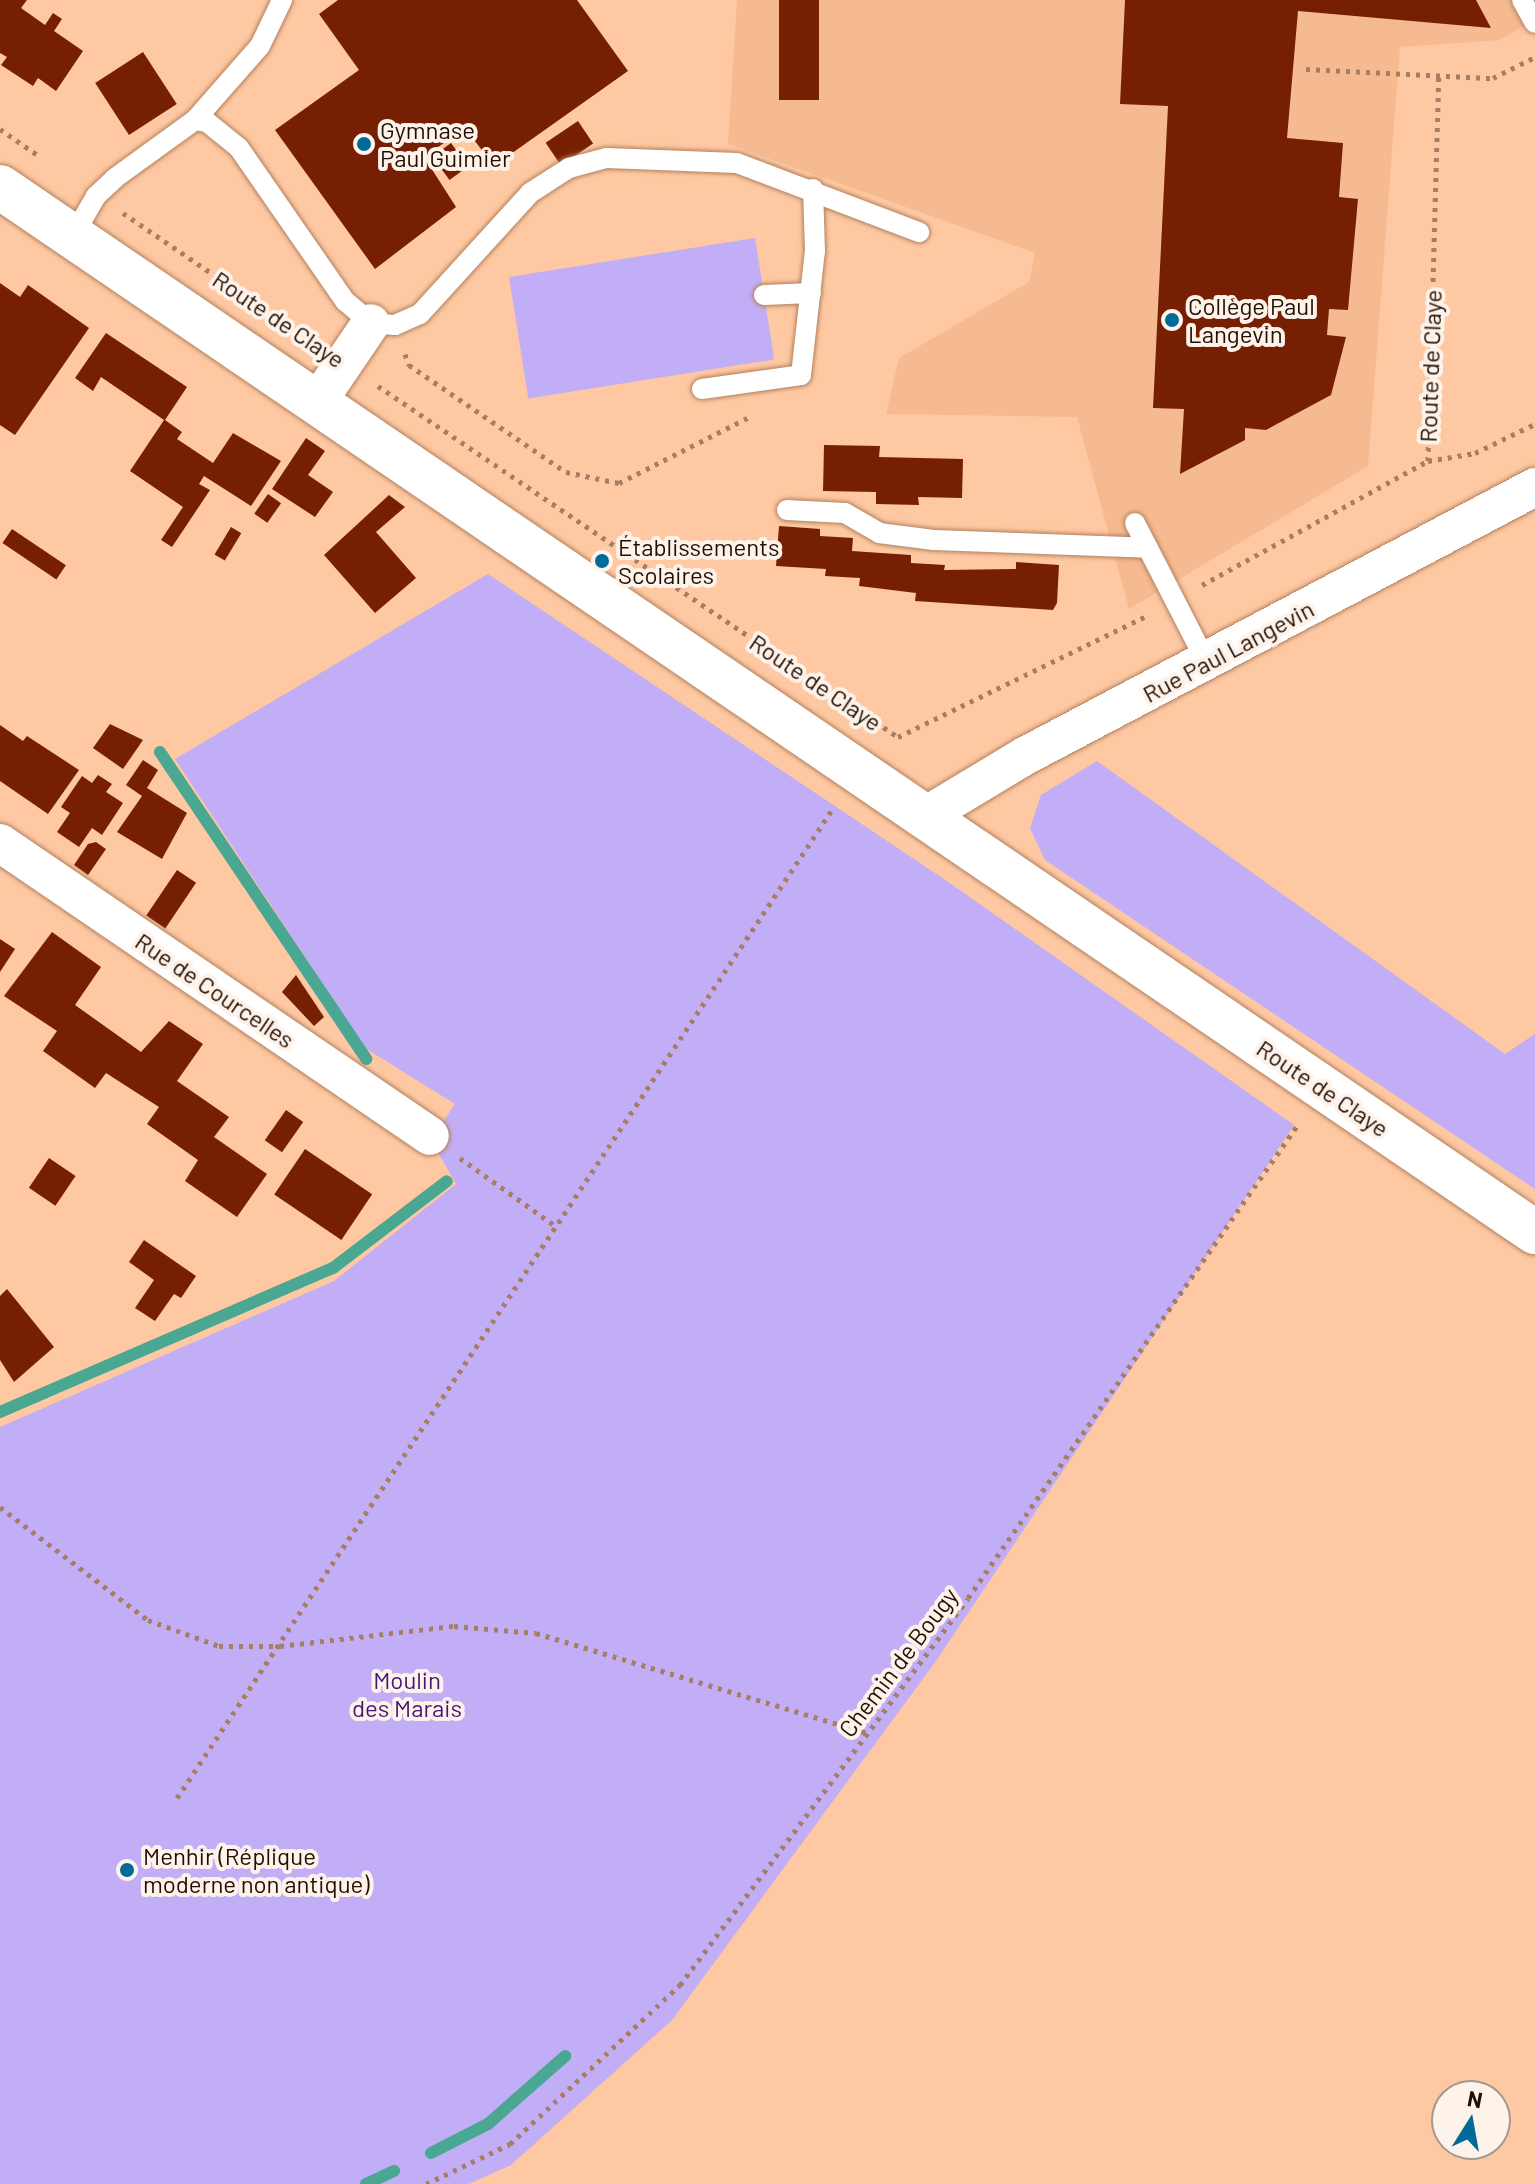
<!DOCTYPE html>
<html>
<head>
<meta charset="utf-8">
<style>
  body { margin:0 }
  #map { position:relative; width:1535px; height:2184px; overflow:hidden; background:#fec8a2; font-family:Barlow,sans-serif }
  div>[style] { position:absolute }
  .built>* { inset:0; background:#f6ba90 }
  .green>* { inset:0; background:#c1aef6; transform-origin:0 0 }
  .stream>* { height:12px; margin:-6px; padding:0 6px; transform-origin:6px; border-radius:6px; background:#49a792 }
  .building>* { inset:0; background:#771f03; transform-origin:0 0 }
  .path>* { height:5px; margin-top:-2.5px; transform-origin:0; background:repeating-linear-gradient(90deg,#a77e63 0 4px,transparent 0 10px) }
  .roads { filter:drop-shadow(0 0 2px #b3815e) drop-shadow(0 0 2px #b3815e) }
  .lane>* { height:20px; margin:-10px; padding:0 10px; transform-origin:10px; border-radius:10px; background:#fff }
  .street>* { height:38px; margin:-19px; padding:0 19px; transform-origin:19px; border-radius:19px; background:#fff }
  .secondary>* { height:44px; margin:-22px; padding:0 22px; transform-origin:22px; border-radius:22px; background:#fff }
  .dots>* { width:22px; height:22px; translate:-50% -50%; box-sizing:border-box; border:4px solid #fef3eb; border-radius:50% }
  span { translate:-50% -50%; white-space:nowrap; text-align:center; line-height:1.15; -webkit-text-stroke:8px #fef3eb; paint-order:stroke }
  .poi-label { font-size:24px; color:#220f03 }
  .left { translate:0 -50%; text-align:left }
  .street-label { font-size:24px; color:#220f03 }
  .park-label { font-size:24px; color:#401878 }
  .north { position:absolute; left:1431px; top:2080px; width:80px; height:80px; box-sizing:border-box; background:#fef3eb; border:2px solid #a6988e; border-radius:50%; rotate:11deg; font-size:22px; font-weight:700; line-height:32px; text-align:center; color:#220f03 }
  .north::after { content:''; display:block; margin:auto; width:28px; height:36px; background:#006b98; clip-path:polygon(50% 0,100% 100%,50% 72%,0 100%) }
</style>
</head>
<body>
<div id="map">
  <div class="built">
    <i style="clip-path:polygon(737px 0,1535px 0,1535px 19px,1500px 40px,1400px 47px,1368px 466px,1129px 609px,1077px 417px,886px 414px,899px 358px,1029px 282px,1035px 253px,728px 144px)"></i>
  </div>
  <div class="green">
    <i style="left:755px;top:238px;width:123px;height:249px;rotate:81deg"></i>
    <i style="clip-path:polygon(488px 574px,944px 879px,1294px 1125px,936px 1661px,672px 2020px,511px 2165px,469px 2184px,0 2184px,0 1427px,334px 1281px,456px 1184px,431px 1140px,455px 1104px,365px 1048px,175px 759px)"></i>
    <i style="clip-path:polygon(1097px 761px,1505px 1054px,1535px 1034px,1535px 1189px,1045px 860px,1030px 828px,1041px 795px)"></i>
  </div>
  <div class="stream">
    <i style="left:160px;top:752px;width:370px;rotate:56.1deg"></i>
    <i style="left:0;top:1412px;width:363px;rotate:-23.4deg"></i>
    <i style="left:333px;top:1268px;width:143px;rotate:-37.3deg"></i>
    <i style="left:431px;top:2153px;width:64px;rotate:-27deg"></i>
    <i style="left:488px;top:2124px;width:103px;rotate:-41.4deg"></i>
    <i style="left:366px;top:2184px;width:31px;rotate:-25deg"></i>
  </div>
  <div class="building">
    <i style="clip-path:polygon(0 0,27px 0,21px 8px,45px 25px,53px 13px,62px 19px,54px 31px,83px 51px,56px 91px,38px 78px,33px 86px,1px 65px,7px 57px,0 53px)"></i>
    <i style="clip-path:polygon(338px 0,577px 0,628px 71px,494px 166px,465px 128px,424px 157px,456px 207px,375px 269px,275px 130px,359px 70px,319px 14px)"></i>
    <i style="left:779px;top:0;width:40px;height:100px"></i>
    <i style="clip-path:polygon(1125px 0,1476px 0,1491px 28px,1298px 11px,1287px 138px,1343px 143px,1339px 197px,1358px 199px,1348px 310px,1329px 309px,1327px 335px,1346px 337px,1331px 395px,1266px 430px,1245px 428px,1245px 440px,1180px 474px,1184px 409px,1153px 408px,1168px 106px,1120px 104px)"></i>
    <i style="left:143px;top:52px;width:62px;height:57px;rotate:57deg"></i>
    <i style="left:578px;top:121px;width:27px;height:39px;rotate:56deg"></i>
    <i style="left:451px;top:143px;width:29px;height:23px;rotate:54deg"></i>
    <i style="clip-path:polygon(0 283px,20px 297px,28px 285px,89px 328px,15px 435px,0 425px)"></i>
    <i style="clip-path:polygon(106px 333px,187px 387px,165px 420px,182px 432px,177px 439px,213px 463px,233px 433px,281px 461px,251px 506px,204px 476px,199px 484px,210px 490px,172px 547px,161px 540px,183px 507px,130px 471px,164px 420px,101px 377px,93px 391px,75px 378px)"></i>
    <i style="clip-path:polygon(306px 438px,325px 451px,308px 475px,333px 492px,315px 517px,272px 489px)"></i>
    <i style="clip-path:polygon(824px 445px,880px 446px,879px 457px,963px 459px,962px 498px,918px 497px,919px 505px,876px 504px,876px 492px,823px 491px)"></i>
    <i style="left:268px;top:494px;width:16px;height:24px;rotate:35deg"></i>
    <i style="clip-path:polygon(389px 495px,405px 507px,376px 532px,416px 578px,375px 613px,324px 555px)"></i>
    <i style="clip-path:polygon(779px 526px,820px 529px,820px 536px,853px 538px,852px 551px,911px 555px,911px 563px,945px 565px,944px 570px,1016px 569px,1016px 562px,1059px 565px,1057px 603px,1053px 610px,915px 601px,916px 593px,859px 586px,860px 578px,825px 576px,826px 569px,776px 566px)"></i>
    <i style="left:231px;top:527px;width:12px;height:32px;rotate:31deg"></i>
    <i style="left:12px;top:529px;width:65px;height:17px;rotate:34deg"></i>
    <i style="clip-path:polygon(110px 724px,143px 740px,123px 769px,93px 748px)"></i>
    <i style="clip-path:polygon(0 725px,23px 741px,27px 736px,79px 770px,48px 814px,0 781px)"></i>
    <i style="clip-path:polygon(143px 760px,158px 770px,147px 788px,187px 813px,162px 859px,117px 832px,142px 796px,126px 785px)"></i>
    <i style="clip-path:polygon(98px 775px,112px 784px,106px 792px,123px 803px,102px 835px,92px 828px,79px 847px,57px 832px,70px 813px,61px 807px,82px 776px,92px 783px)"></i>
    <i style="clip-path:polygon(96px 842px,106px 849px,88px 875px,74px 865px,88px 844px)"></i>
    <i style="left:177px;top:870px;width:23px;height:55px;rotate:34deg"></i>
    <i style="clip-path:polygon(52px 932px,101px 967px,75px 1005px,141px 1052px,169px 1021px,203px 1044px,177px 1081px,229px 1117px,214px 1137px,267px 1174px,237px 1217px,185px 1181px,198px 1160px,147px 1124px,159px 1107px,106px 1073px,95px 1088px,43px 1051px,57px 1031px,4px 996px)"></i>
    <i style="clip-path:polygon(0 939px,15px 949px,0 972px)"></i>
    <i style="clip-path:polygon(296px 975px,324px 1017px,314px 1026px,282px 992px)"></i>
    <i style="left:286px;top:1110px;width:21px;height:37px;rotate:35deg"></i>
    <i style="left:305px;top:1149px;width:81px;height:55px;rotate:34deg"></i>
    <i style="left:49px;top:1158px;width:32px;height:36px;rotate:34deg"></i>
    <i style="clip-path:polygon(144px 1240px,196px 1276px,181px 1298px,174px 1294px,155px 1321px,135px 1308px,154px 1280px,129px 1262px)"></i>
    <i style="clip-path:polygon(7px 1289px,54px 1347px,14px 1382px,0 1360px,0 1296px)"></i>
  </div>
  <div class="path">
    <i style="left:1306px;top:69px;width:187px;rotate:2.8deg"></i>
    <i style="left:1493px;top:78px;width:47px;rotate:-26.6deg"></i>
    <i style="left:0;top:129px;width:47px;rotate:34.7deg"></i>
    <i style="left:123px;top:213px;width:226px;rotate:34.2deg"></i>
    <i style="left:405px;top:354px;width:12px;rotate:70deg"></i>
    <i style="left:409px;top:365px;width:190px;rotate:34.3deg"></i>
    <i style="left:566px;top:472px;width:54px;rotate:11.7deg"></i>
    <i style="left:619px;top:483px;width:146px;rotate:-26.9deg"></i>
    <i style="left:378px;top:386px;width:627px;rotate:34.02deg"></i>
    <i style="left:898px;top:737px;width:278px;rotate:-26deg"></i>
    <i style="left:1428px;top:461px;width:48px;rotate:-9.7deg"></i>
    <i style="left:1475px;top:453px;width:67px;rotate:-25.8deg"></i>
    <i style="left:1202px;top:585px;width:258px;rotate:-28.8deg"></i>
    <i style="left:1428px;top:461px;width:385px;rotate:-88.4deg"></i>
    <i style="left:460px;top:1158px;width:119px;rotate:35.4deg"></i>
    <i style="left:0;top:1507px;width:186px;rotate:37.4deg"></i>
    <i style="left:148px;top:1620px;width:76px;rotate:20.1deg"></i>
    <i style="left:219px;top:1646px;width:61px"></i>
    <i style="left:280px;top:1646px;width:175px;rotate:-6.6deg"></i>
    <i style="left:454px;top:1626px;width:82px;rotate:4.9deg"></i>
    <i style="left:536px;top:1633px;width:347px;rotate:16.8deg"></i>
    <i style="left:177px;top:1798px;width:1189px;rotate:-56.46deg"></i>
    <i style="left:426px;top:2184px;width:93px;rotate:-25.5deg"></i>
    <i style="left:510px;top:2144px;width:233px;rotate:-43.1deg"></i>
    <i style="left:680px;top:1985px;width:482px;rotate:-53.3deg"></i>
    <i style="left:968px;top:1598px;width:579px;rotate:-55.13deg"></i>
  </div>
  <div class="roads">
    <div class="lane">
      <i style="left:1522px;top:0;width:26px;rotate:61deg"></i>
      <i style="left:195px;top:120px;width:98px;rotate:-48.7deg"></i>
      <i style="left:260px;top:46px;width:51px;rotate:-64.4deg"></i>
      <i style="left:74px;top:234px;width:44px;rotate:-59.9deg"></i>
      <i style="left:96px;top:196px;width:26px;rotate:-43deg"></i>
      <i style="left:115px;top:178px;width:99px;rotate:-35.9deg"></i>
      <i style="left:195px;top:120px;width:12px;rotate:9deg"></i>
      <i style="left:207px;top:122px;width:41px;rotate:39.1deg"></i>
      <i style="left:239px;top:148px;width:186px;rotate:55.3deg"></i>
      <i style="left:345px;top:301px;width:34px;rotate:40deg"></i>
      <i style="left:371px;top:323px;width:24px;rotate:5deg"></i>
      <i style="left:395px;top:325px;width:27px;rotate:-24deg"></i>
      <i style="left:420px;top:314px;width:164px;rotate:-47.7deg"></i>
      <i style="left:530px;top:193px;width:46px;rotate:-32.7deg"></i>
      <i style="left:569px;top:168px;width:39px;rotate:-15deg"></i>
      <i style="left:607px;top:158px;width:130px;rotate:2.2deg"></i>
      <i style="left:737px;top:163px;width:195px;rotate:20.8deg"></i>
      <i style="left:764px;top:295px;width:47px;rotate:-2.4deg"></i>
      <i style="left:702px;top:389px;width:100px;rotate:-8deg"></i>
      <i style="left:801px;top:375px;width:125px;rotate:-83.6deg"></i>
      <i style="left:815px;top:251px;width:62px;rotate:-91.8deg"></i>
      <i style="left:787px;top:510px;width:58px;rotate:3deg"></i>
      <i style="left:845px;top:513px;width:39px;rotate:30deg"></i>
      <i style="left:879px;top:533px;width:55px;rotate:7.3deg"></i>
      <i style="left:934px;top:540px;width:214px;rotate:2.1deg"></i>
      <i style="left:1135px;top:523px;width:157px;rotate:62.8deg"></i>
    </div>
    <div class="street">
      <i style="left:318px;top:401px;width:94px;rotate:-55.8deg"></i>
      <i style="left:922px;top:818px;width:118px;rotate:-31.1deg"></i>
      <i style="left:1023px;top:757px;width:579px;rotate:-27.8deg"></i>
      <i style="left:0;top:843px;width:520px;rotate:34.27deg"></i>
    </div>
    <div class="secondary">
      <i style="left:0;top:187px;width:1857px;rotate:34.25deg"></i>
    </div>
  </div>
  <div class="dots">
    <i style="left:364px;top:144px;background:#006b98"></i>
    <i style="left:1172px;top:320px;background:#006b98"></i>
    <i style="left:602px;top:561px;background:#006b98"></i>
    <i style="left:127px;top:1870px;background:#006b98"></i>
  </div>
  <div class="poi-label">
    <span class="left" style="left:380px;top:144px">Gymnase<br>Paul Guimier</span>
    <span class="left" style="left:1188px;top:320px">Collège Paul<br>Langevin</span>
    <span class="left" style="left:618px;top:561px">Établissements<br>Scolaires</span>
    <span class="left" style="left:143px;top:1870px">Menhir (Réplique<br>moderne non antique)</span>
  </div>
  <div class="street-label">
    <span style="left:279px;top:319px;rotate:34deg">Route de Claye</span>
    <span style="left:1430px;top:366px;rotate:-88deg">Route de Claye</span>
    <span style="left:1228px;top:651px;rotate:-28deg">Rue Paul Langevin</span>
    <span style="left:816px;top:682px;rotate:34deg">Route de Claye</span>
    <span style="left:215px;top:990px;rotate:34deg">Rue de Courcelles</span>
    <span style="left:1323px;top:1088px;rotate:34deg">Route de Claye</span>
    <span style="left:898px;top:1662px;rotate:-53deg">Chemin de Bougy</span>
  </div>
  <div class="park-label">
    <span style="left:407px;top:1694px">Moulin<br>des Marais</span>
  </div>
  <div class="north">N</div>
</div>
</body>
</html>
